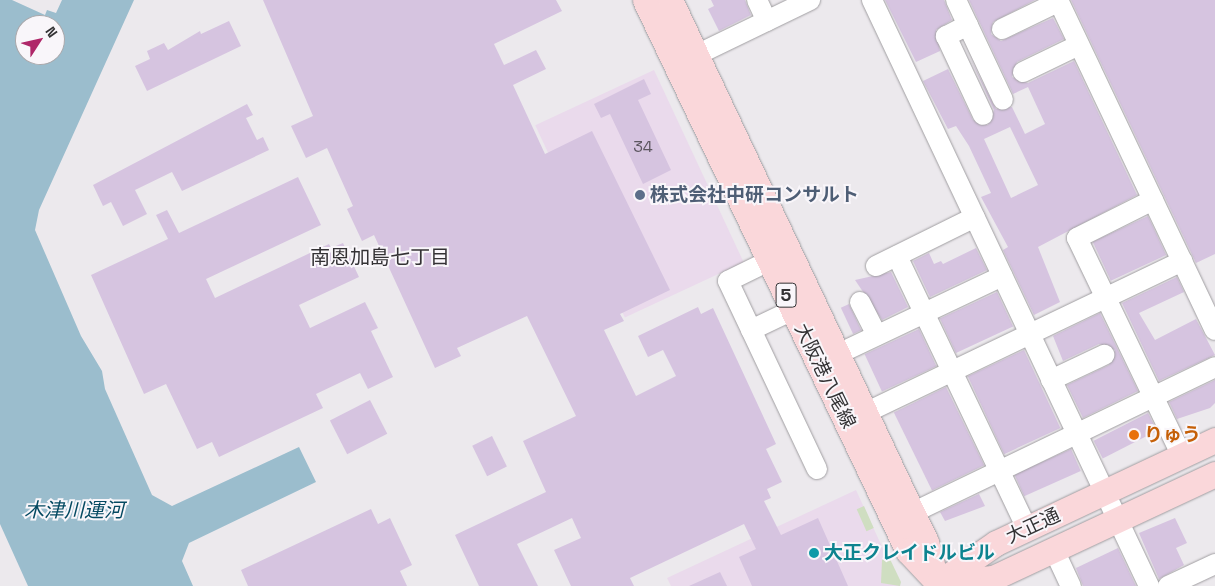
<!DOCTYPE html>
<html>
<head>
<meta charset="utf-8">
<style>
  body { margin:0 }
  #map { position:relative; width:1215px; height:586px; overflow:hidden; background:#ece9ed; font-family:"Space Grotesk","Noto Sans JP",sans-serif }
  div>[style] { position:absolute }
  .commercial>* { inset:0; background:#eadaec; transform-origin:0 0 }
  .green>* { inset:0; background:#cfdec1; transform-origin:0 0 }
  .water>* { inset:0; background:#9bbdcd }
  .building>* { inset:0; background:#d6c4e0; transform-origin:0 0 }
  .roads { filter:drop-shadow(0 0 1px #a09ea1) drop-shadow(0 0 1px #a09ea1) }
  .minor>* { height:20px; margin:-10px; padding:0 10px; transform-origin:10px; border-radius:10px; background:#fff }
  .major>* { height:25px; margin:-12.5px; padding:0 12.5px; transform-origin:12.5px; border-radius:12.5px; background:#fad7da }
  .dots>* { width:14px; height:14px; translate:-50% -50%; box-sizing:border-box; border:2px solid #f9f6fa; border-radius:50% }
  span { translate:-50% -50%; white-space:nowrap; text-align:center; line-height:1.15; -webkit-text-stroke:4px #f9f6fa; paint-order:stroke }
  .number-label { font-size:16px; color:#5c565f }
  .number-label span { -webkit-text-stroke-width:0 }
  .shield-label span { padding:1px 4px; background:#f9f6fa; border:1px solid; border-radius:4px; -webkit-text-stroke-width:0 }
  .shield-label { font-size:18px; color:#333234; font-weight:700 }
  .service-label { font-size:19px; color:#4e5e75; font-weight:700 }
  .left { translate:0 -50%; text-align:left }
  .street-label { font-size:19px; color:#333234 }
  .food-label { font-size:19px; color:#c56008; font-weight:700 }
  .culture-label { font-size:19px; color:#0d838f; font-weight:700 }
  .neighbourhood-label { font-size:20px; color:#343235 }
  .water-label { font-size:20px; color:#044961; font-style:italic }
  .north { position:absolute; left:15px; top:15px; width:50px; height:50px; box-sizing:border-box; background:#f9f6fa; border:1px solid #aaa8ab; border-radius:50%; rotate:55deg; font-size:14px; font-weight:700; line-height:20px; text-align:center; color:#333234 }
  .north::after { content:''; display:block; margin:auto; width:18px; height:22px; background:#af2769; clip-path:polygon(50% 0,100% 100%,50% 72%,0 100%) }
</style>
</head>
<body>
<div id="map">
  <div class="commercial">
    <i style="left:654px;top:70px;width:212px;height:131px;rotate:65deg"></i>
    <i style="clip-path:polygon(856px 490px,900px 586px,671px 586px,667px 578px)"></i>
  </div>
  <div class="green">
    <i style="left:864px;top:506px;width:24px;height:8px;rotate:66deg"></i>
    <i style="clip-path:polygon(889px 557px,901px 582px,900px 586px,881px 583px,882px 560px)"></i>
  </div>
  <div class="water">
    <i style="clip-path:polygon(evenodd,0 0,12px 0,45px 15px,47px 10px,56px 13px,62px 0,134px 0,39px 210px,35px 230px,81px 336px,102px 371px,105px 389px,152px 495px,172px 506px,299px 447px,316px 482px,189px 543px,182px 561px,193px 586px,28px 586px,0 524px,0 0,25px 25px,55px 25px,55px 55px,25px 55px,25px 25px)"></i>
  </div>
  <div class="building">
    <i style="clip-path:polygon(263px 0,556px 0,562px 11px,494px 44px,504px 65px,536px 50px,546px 69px,513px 85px,545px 154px,592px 131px,670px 290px,620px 314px,624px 321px,604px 330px,636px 396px,676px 376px,663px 350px,648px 357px,638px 336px,698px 307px,701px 314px,713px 308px,776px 444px,766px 449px,782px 482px,767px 489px,771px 498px,764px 501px,781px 535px,818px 518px,848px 586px,752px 586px,739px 557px,756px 549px,744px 524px,630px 578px,634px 586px,571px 586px,554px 550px,581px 538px,572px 518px,517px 544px,538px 586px,479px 586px,455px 535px,546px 492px,523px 441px,576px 416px,527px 316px,457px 348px,461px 356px,435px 368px,374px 235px,362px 241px,347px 209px,353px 206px,327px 148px,306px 158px,291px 126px,313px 116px)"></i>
    <i style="clip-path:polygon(711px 0,745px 0,751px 15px,719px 31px,708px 9px,714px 6px)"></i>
    <i style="clip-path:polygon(885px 0,944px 0,952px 20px,936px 30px,940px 51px,916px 62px)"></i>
    <i style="clip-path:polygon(evenodd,969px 0,1035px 0,993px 22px,991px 34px,1001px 41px,1053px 18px,1064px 39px,1017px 62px,1012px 77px,1028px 83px,1074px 61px,1137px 195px,1038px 247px,1060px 302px,1034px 315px,1003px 250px,1008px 247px,981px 197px,991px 193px,969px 146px,956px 126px,948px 129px,923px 81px,948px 69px,973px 120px,988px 125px,994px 110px,970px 58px,996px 109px,1012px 107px,1025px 134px,1045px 124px,1028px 87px,1013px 94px,969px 0,1010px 127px,1038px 185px,1011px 198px,984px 139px,1010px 127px)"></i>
    <i style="clip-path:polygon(1071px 0,1215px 0,1215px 254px,1196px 263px)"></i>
    <i style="clip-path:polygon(229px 21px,241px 46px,147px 91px,135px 66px,150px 59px,147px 51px,164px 43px,168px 50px,200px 31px,201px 34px)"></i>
    <i style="clip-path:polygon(644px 79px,651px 94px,638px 100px,671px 170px,643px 184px,610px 114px,601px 118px,594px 104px)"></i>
    <i style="clip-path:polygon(247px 104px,253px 115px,246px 118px,257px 140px,263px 137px,269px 150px,182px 191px,172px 172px,135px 190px,147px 214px,123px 226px,111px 202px,103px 206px,93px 185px)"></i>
    <i style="clip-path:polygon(298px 177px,321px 225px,206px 279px,215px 298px,329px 244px,331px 248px,343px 243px,359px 277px,299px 305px,310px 328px,365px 302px,378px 328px,371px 331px,393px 377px,368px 389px,360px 373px,316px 394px,323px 408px,219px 457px,212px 442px,197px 449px,166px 384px,144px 394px,91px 275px,168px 239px,156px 215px,167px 210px,179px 233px)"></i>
    <i style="left:1148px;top:216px;width:43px;height:61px;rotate:65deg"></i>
    <i style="clip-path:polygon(976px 248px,987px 270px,930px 297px,913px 261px,929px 253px,934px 264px,941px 261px,943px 264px)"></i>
    <i style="clip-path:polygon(891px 272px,908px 307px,882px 320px,855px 280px)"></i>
    <i style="clip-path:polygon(1177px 277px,1184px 292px,1139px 313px,1155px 340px,1196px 319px,1215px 355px,1159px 381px,1122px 303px)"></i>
    <i style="left:997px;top:292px;width:38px;height:63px;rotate:65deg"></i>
    <i style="left:849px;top:304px;width:29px;height:9px;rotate:65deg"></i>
    <i style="clip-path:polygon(1100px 313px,1138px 391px,1083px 418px,1067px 385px,1109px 365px,1115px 350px,1099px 344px,1063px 361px,1053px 336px)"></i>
    <i style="left:919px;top:329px;width:41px;height:60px;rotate:65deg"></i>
    <i style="left:1024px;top:350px;width:86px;height:62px;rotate:65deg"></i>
    <i style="clip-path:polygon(1215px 380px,1215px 403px,1210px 408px,1177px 419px,1169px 402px)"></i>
    <i style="left:946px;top:387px;width:87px;height:58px;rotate:64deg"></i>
    <i style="left:370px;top:400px;width:38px;height:45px;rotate:63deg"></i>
    <i style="left:1148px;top:413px;width:20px;height:61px;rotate:63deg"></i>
    <i style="left:492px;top:436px;width:34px;height:22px;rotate:64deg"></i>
    <i style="left:1071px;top:449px;width:24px;height:62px;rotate:66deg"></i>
    <i style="clip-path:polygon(979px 494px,985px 506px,945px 521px,940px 512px)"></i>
    <i style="clip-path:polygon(371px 509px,378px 524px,390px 518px,412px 565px,400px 571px,407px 586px,248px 586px,241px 570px)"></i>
    <i style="clip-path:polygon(1175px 518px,1187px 543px,1176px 548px,1184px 565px,1159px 579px,1139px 533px)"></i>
    <i style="clip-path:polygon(1118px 548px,1136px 586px,1083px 586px,1076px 568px)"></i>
    <i style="clip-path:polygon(720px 572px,727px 586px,689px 586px)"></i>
  </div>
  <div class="roads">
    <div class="minor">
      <i style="left:757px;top:0;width:23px;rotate:65deg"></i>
      <i style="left:872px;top:0;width:648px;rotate:64.7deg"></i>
      <i style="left:956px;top:0;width:110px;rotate:64.8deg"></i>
      <i style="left:1058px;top:0;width:365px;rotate:64.6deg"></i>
      <i style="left:968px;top:25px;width:25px;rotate:153deg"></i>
      <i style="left:946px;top:36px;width:87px;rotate:64.9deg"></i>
      <i style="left:1002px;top:29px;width:62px;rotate:-25.7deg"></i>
      <i style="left:684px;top:61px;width:140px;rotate:-25.8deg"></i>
      <i style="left:1023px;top:72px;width:62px;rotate:-25.7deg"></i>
      <i style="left:1153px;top:200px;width:85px;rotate:153.4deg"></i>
      <i style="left:1077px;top:238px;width:242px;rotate:64.3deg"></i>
      <i style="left:781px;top:255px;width:59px;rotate:153.9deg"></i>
      <i style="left:728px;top:281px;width:208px;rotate:64.7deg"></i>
      <i style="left:897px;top:256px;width:302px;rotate:64.5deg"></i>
      <i style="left:876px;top:266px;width:110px;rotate:-26.3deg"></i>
      <i style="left:860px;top:302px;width:37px;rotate:63deg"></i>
      <i style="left:751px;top:330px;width:47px;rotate:-25.5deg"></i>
      <i style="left:838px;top:354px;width:182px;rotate:-25.4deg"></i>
      <i style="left:1051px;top:380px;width:59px;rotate:-25.3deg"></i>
      <i style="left:865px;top:413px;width:352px;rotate:-25.6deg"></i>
      <i style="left:912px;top:513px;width:336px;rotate:-25.7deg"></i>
      <i style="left:1054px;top:550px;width:40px;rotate:65deg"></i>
      <i style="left:1168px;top:586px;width:52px;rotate:-25.1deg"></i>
    </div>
    <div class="major">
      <i style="left:645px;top:0;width:611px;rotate:64.48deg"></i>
      <i style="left:908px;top:551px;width:44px;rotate:46.8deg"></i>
      <i style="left:670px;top:0;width:599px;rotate:64.72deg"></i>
      <i style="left:926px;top:542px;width:38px;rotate:75deg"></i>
      <i style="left:938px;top:583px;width:70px;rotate:-34.6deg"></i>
      <i style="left:996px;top:543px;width:242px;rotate:-25.2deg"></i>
      <i style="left:938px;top:583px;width:55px;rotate:-5.2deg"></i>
      <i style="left:993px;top:578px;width:245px;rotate:-25.1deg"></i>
    </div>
  </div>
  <div class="dots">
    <i style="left:640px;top:195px;background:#5c6f8a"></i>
    <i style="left:1134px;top:435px;background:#e8710a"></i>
    <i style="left:814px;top:553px;background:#0f9aa8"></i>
  </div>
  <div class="number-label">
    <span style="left:643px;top:147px">34</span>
  </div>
  <div class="shield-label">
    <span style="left:786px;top:295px">5</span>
  </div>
  <div class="service-label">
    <span class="left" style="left:650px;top:195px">株式会社中研コンサルト</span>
  </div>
  <div class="street-label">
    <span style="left:825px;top:376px;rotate:64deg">大阪港八尾線</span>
    <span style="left:1033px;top:526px;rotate:-25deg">大正通</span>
  </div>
  <div class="food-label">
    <span class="left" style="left:1144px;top:435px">りゅう</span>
  </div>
  <div class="culture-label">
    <span class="left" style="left:824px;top:553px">大正クレイドルビル</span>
  </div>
  <div class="neighbourhood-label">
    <span style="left:380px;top:257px">南恩加島七丁目</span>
  </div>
  <div class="water-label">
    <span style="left:74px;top:510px">木津川運河</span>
  </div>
  <div class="north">N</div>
</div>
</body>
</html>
